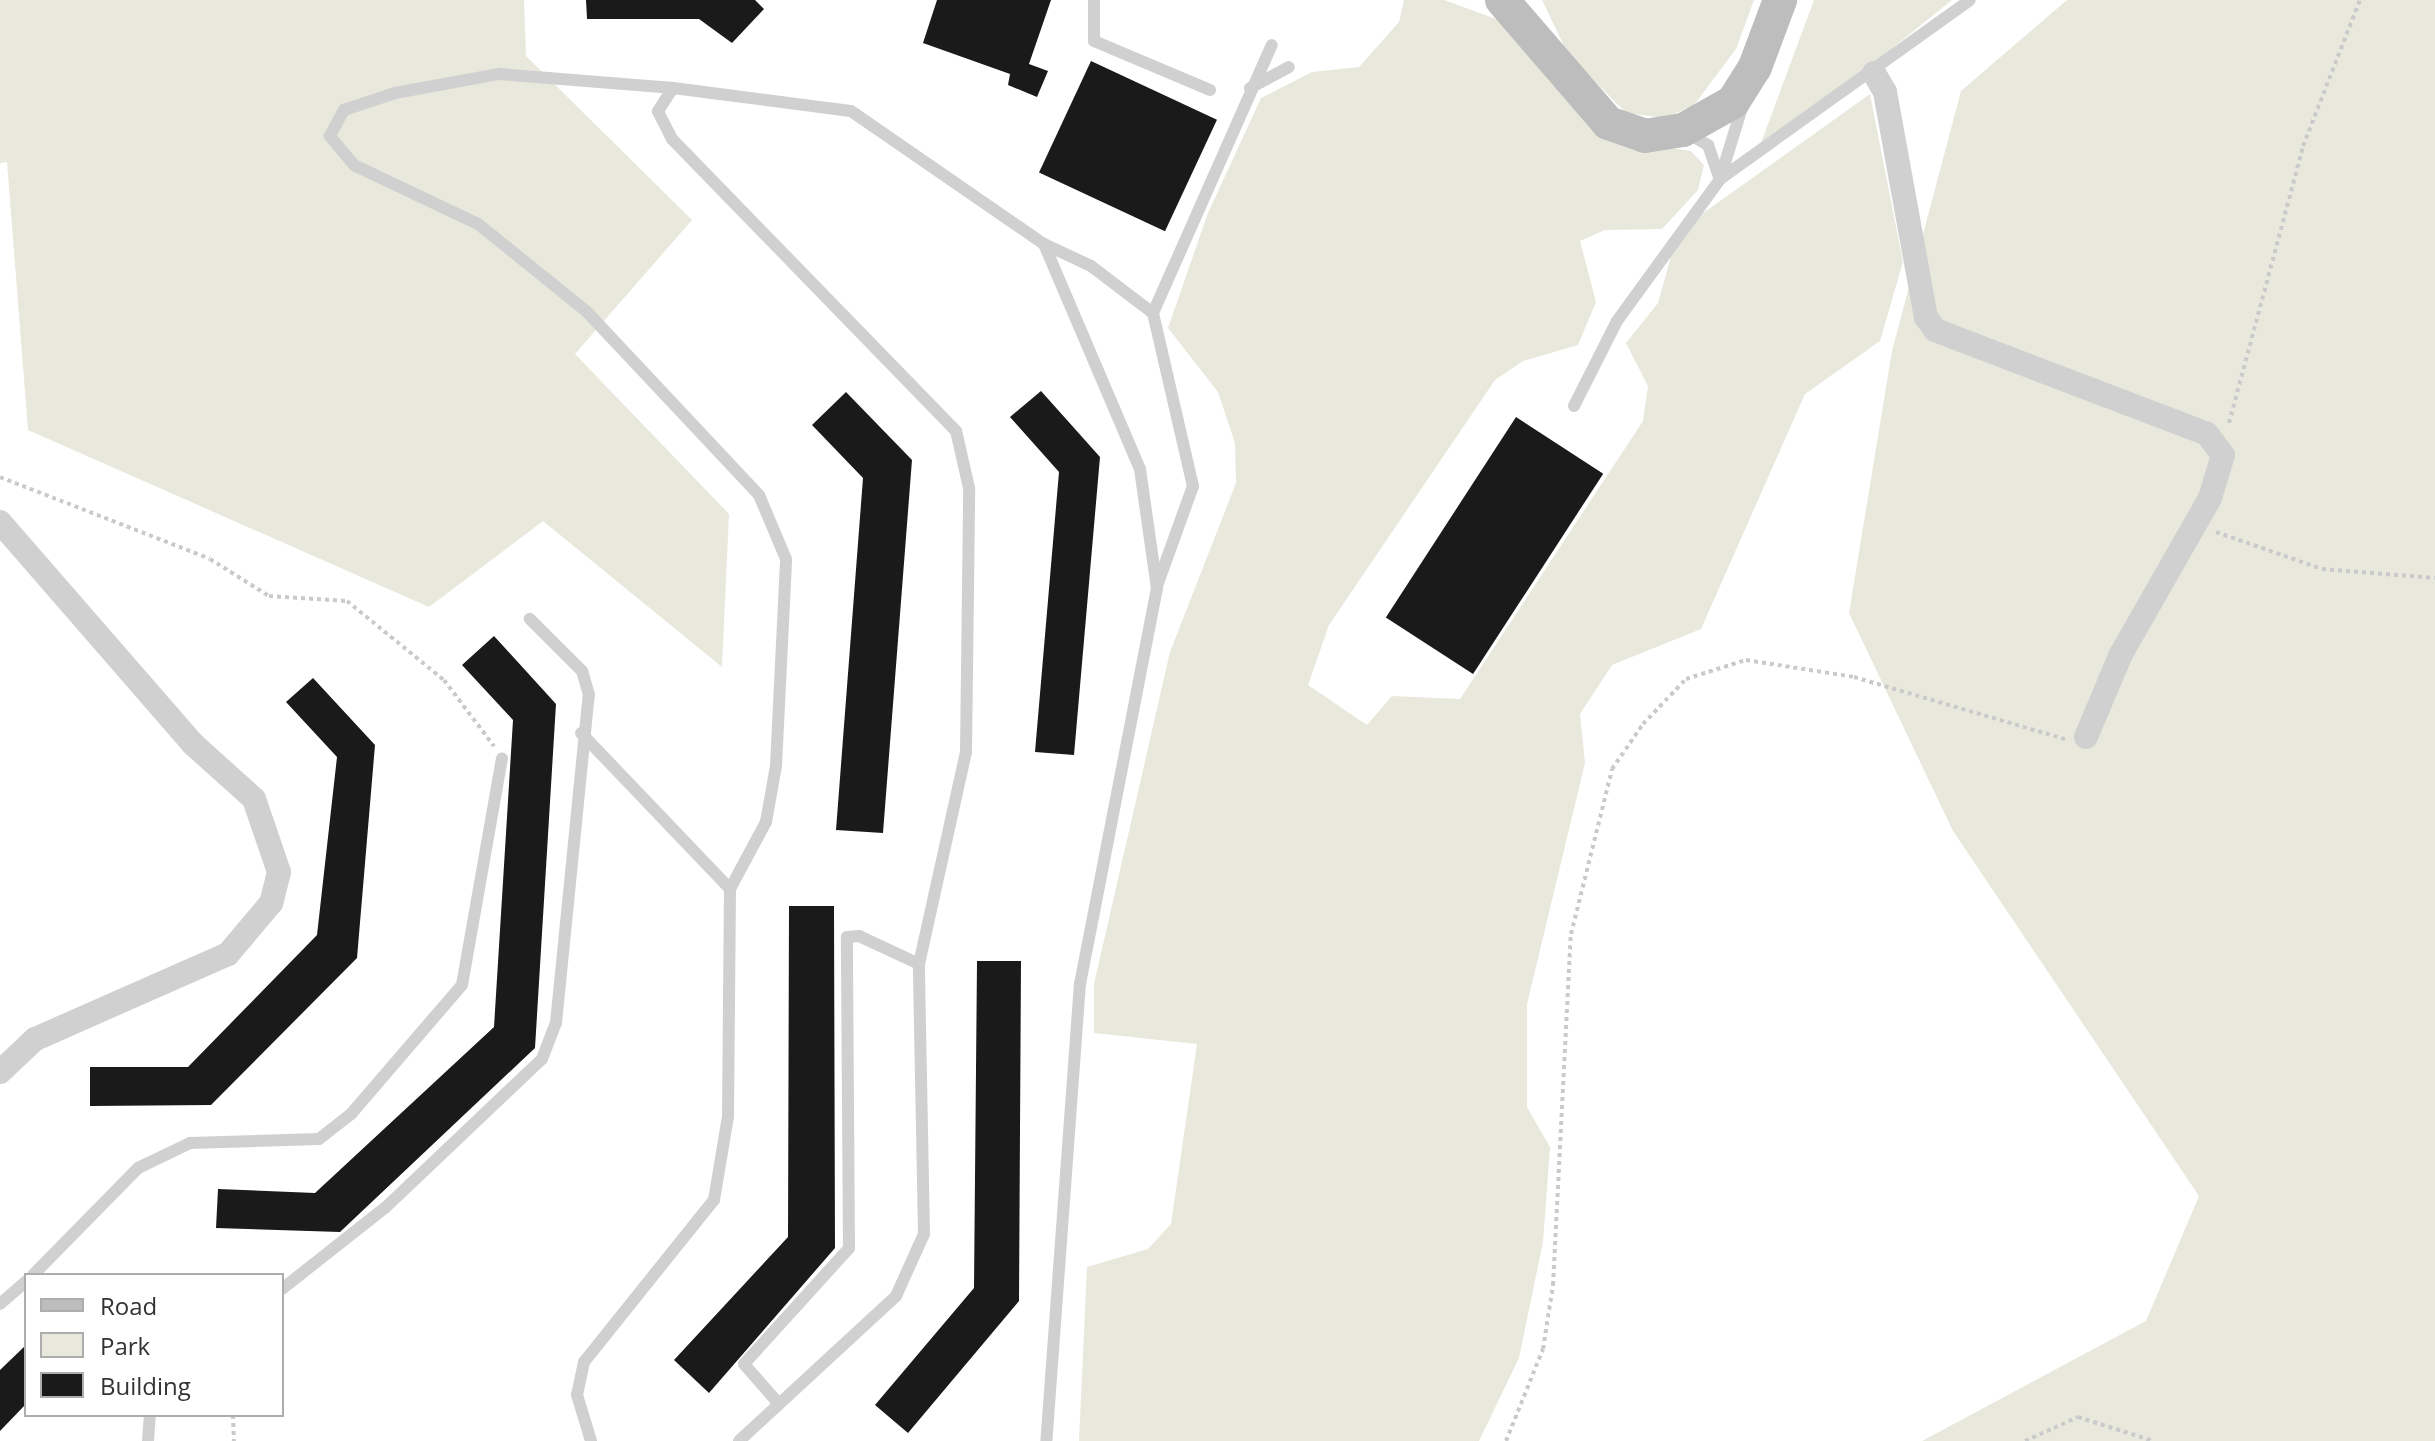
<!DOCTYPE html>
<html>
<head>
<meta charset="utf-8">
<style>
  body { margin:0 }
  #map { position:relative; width:2435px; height:1441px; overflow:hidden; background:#fff; font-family:"Open Sans",sans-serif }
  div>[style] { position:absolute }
  .green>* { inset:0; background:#e8e9dc }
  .building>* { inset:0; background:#1a1a1a; transform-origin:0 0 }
  .path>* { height:4px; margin-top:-2px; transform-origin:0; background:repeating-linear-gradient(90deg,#cacaca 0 4px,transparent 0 8px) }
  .service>* { height:12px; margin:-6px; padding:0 6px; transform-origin:6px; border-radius:6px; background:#d0d0d0 }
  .minor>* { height:24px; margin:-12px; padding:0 12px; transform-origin:12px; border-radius:12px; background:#d0d0d0 }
  .secondary>* { height:34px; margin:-17px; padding:0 17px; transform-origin:17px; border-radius:17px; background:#bdbdbd }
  span { translate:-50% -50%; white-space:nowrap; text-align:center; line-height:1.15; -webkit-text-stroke:8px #fff; paint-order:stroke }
  .legend { position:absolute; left:24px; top:1273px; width:260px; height:144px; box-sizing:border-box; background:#fff; border:2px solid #adadad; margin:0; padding:10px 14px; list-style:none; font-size:24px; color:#333 }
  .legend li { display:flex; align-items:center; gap:16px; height:40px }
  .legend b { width:40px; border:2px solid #adadad }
</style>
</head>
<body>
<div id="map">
  <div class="green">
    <i style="clip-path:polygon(0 0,524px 0,526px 56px,692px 220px,575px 354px,729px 514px,722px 667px,543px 521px,429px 607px,28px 430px,7px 162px,0 163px)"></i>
    <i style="clip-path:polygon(1404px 0,1444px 0,1515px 26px,1608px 139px,1691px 151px,1704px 165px,1698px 190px,1662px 229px,1605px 230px,1580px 241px,1596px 302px,1578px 345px,1523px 361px,1495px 380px,1329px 625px,1308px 685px,1367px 725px,1392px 696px,1460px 699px,1643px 421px,1648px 386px,1626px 343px,1658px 303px,1678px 231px,1870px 94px,1903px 262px,1880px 341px,1805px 394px,1701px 629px,1612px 665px,1580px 714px,1585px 763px,1527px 1004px,1527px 1107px,1550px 1147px,1543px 1242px,1519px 1358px,1479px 1441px,1079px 1441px,1087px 1267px,1148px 1249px,1171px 1224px,1197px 1044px,1094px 1033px,1094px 984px,1170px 652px,1236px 483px,1235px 443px,1218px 392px,1168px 328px,1208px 213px,1261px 98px,1312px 72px,1359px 67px,1399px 22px)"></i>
    <i style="clip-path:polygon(1542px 0,1754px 0,1736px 49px,1694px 105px,1665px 118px,1626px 113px,1568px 54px)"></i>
    <i style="clip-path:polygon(1814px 0,1952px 0,1755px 159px)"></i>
    <i style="clip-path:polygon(2067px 0,2435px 0,2435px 1441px,1922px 1441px,2146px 1321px,2199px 1196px,1953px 831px,1849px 613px,1892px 351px,1961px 91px)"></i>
  </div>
  <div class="building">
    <i style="clip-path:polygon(586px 0,755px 0,764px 9px,732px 43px,699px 19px,587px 19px)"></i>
    <i style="clip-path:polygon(937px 0,1051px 0,1029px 64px,1048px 71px,1037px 97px,1008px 85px,1010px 74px,923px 43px)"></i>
    <i style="left:1091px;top:61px;width:139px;height:123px;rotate:25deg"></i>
    <i style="clip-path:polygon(1041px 391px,1100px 457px,1074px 755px,1035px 752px,1059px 472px,1010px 417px)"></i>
    <i style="clip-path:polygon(846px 392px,912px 460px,883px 833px,836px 830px,863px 478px,812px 425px)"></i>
    <i style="left:1516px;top:417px;width:104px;height:239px;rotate:33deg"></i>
    <i style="clip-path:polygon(494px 636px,556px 704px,535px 1048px,340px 1232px,216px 1228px,218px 1189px,315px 1193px,494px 1027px,513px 720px,462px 665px)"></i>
    <i style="clip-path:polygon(313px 678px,375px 745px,357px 958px,211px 1105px,90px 1106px,90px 1067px,188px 1067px,317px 935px,337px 757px,286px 702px)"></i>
    <i style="clip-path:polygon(789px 906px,834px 906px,835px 1248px,709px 1393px,674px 1360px,788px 1237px)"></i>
    <i style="clip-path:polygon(977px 961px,1021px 961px,1019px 1301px,908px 1433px,875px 1405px,974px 1288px)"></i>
    <i style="clip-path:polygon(26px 1345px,26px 1404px,0 1431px,0 1370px)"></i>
  </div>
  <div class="path">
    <i style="left:2229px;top:423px;width:287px;rotate:-75deg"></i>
    <i style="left:2303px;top:146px;width:157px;rotate:-68.7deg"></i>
    <i style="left:0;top:477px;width:225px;rotate:21.3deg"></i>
    <i style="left:210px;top:559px;width:70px;rotate:32.1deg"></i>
    <i style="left:269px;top:596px;width:78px;rotate:3.7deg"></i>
    <i style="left:347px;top:601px;width:125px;rotate:39.2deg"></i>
    <i style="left:444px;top:680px;width:83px;rotate:52.9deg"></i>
    <i style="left:2216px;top:532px;width:112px;rotate:19.2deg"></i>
    <i style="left:2322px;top:569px;width:113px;rotate:4.6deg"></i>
    <i style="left:233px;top:1415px;width:26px;rotate:88deg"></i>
    <i style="left:1506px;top:1441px;width:99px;rotate:-68.1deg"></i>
    <i style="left:1543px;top:1349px;width:65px;rotate:-81.1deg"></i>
    <i style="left:1553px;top:1285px;width:351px;rotate:-87.1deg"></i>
    <i style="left:1571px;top:934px;width:170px;rotate:-76deg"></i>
    <i style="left:1612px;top:769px;width:55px;rotate:-55.4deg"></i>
    <i style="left:1643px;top:724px;width:62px;rotate:-46.3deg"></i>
    <i style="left:1686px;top:679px;width:63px;rotate:-17.6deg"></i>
    <i style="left:1746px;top:660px;width:109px;rotate:8.9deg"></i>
    <i style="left:1854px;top:677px;width:220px;rotate:16.4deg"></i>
    <i style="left:2025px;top:1441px;width:58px;rotate:-24.4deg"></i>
    <i style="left:2078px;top:1417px;width:79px;rotate:17.7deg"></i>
  </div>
  <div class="service">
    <i style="left:1094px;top:0;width:41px;rotate:90deg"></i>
    <i style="left:1094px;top:41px;width:126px;rotate:22.9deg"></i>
    <i style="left:1250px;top:88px;width:44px;rotate:-28.3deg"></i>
    <i style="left:1686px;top:132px;width:26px;rotate:31deg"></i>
    <i style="left:1708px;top:145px;width:36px;rotate:71deg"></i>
    <i style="left:1720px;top:179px;width:307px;rotate:-35.6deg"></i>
    <i style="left:1044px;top:244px;width:52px;rotate:25.1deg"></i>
    <i style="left:1091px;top:266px;width:78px;rotate:37.2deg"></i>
    <i style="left:1153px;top:313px;width:178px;rotate:77deg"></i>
    <i style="left:1193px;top:486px;width:106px;rotate:109.8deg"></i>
    <i style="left:1153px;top:313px;width:293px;rotate:-66.1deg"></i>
    <i style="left:1574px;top:406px;width:95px;rotate:-63.2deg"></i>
    <i style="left:1617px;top:321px;width:175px;rotate:-54deg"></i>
    <i style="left:1720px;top:179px;width:82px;rotate:-72.9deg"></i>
    <i style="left:581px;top:733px;width:216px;rotate:46.3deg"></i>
    <i style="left:33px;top:1275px;width:150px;rotate:-45.5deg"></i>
    <i style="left:138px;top:1168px;width:58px;rotate:-25.7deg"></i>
    <i style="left:190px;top:1143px;width:129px;rotate:-1.8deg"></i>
    <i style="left:319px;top:1139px;width:41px;rotate:-38deg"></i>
    <i style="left:351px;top:1114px;width:170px;rotate:-49.3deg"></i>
    <i style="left:462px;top:985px;width:230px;rotate:-80deg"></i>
    <i style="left:282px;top:1289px;width:132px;rotate:-38.3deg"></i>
    <i style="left:386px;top:1207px;width:215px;rotate:-43.5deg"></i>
    <i style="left:542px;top:1059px;width:39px;rotate:-69deg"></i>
    <i style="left:556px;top:1023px;width:330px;rotate:-84.3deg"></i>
    <i style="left:589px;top:695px;width:25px;rotate:-106deg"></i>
    <i style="left:582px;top:671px;width:74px;rotate:-135deg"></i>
    <i style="left:0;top:1304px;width:35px;rotate:-41deg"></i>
    <i style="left:779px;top:1404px;width:53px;rotate:-131.2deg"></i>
    <i style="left:744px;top:1364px;width:156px;rotate:-47.8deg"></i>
    <i style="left:849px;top:1248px;width:311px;rotate:-90.4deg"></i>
    <i style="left:847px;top:937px;width:12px;rotate:-5deg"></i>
    <i style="left:859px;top:936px;width:66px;rotate:25deg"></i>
    <i style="left:148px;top:1441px;width:26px;rotate:-86deg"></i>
    <i style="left:591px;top:1441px;width:48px;rotate:-106.9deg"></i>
    <i style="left:577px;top:1395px;width:34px;rotate:-78deg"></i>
    <i style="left:584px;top:1362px;width:208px;rotate:-51.3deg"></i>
    <i style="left:714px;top:1200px;width:85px;rotate:-80.5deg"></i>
    <i style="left:728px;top:1116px;width:227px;rotate:-89.5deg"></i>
    <i style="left:730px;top:889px;width:76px;rotate:-61.8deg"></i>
    <i style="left:766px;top:822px;width:57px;rotate:-79.9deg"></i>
    <i style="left:776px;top:766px;width:207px;rotate:-87.2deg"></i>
    <i style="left:786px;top:559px;width:69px;rotate:-112.9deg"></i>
    <i style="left:759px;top:495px;width:253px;rotate:-133.2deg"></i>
    <i style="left:586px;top:311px;width:139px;rotate:-141.1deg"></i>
    <i style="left:478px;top:224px;width:137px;rotate:-154.6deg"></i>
    <i style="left:354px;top:165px;width:38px;rotate:-130deg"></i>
    <i style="left:330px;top:136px;width:30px;rotate:-62deg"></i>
    <i style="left:344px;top:110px;width:54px;rotate:-18.4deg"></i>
    <i style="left:395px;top:93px;width:106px;rotate:-10.4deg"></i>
    <i style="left:499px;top:74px;width:175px;rotate:4.6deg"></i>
    <i style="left:739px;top:1441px;width:214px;rotate:-42.7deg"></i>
    <i style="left:896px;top:1296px;width:68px;rotate:-65.7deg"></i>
    <i style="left:924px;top:1234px;width:270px;rotate:-91.1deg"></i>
    <i style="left:919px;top:964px;width:217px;rotate:-77.5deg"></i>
    <i style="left:966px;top:752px;width:264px;rotate:-89.3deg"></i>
    <i style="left:969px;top:488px;width:58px;rotate:-102.8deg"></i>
    <i style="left:956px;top:431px;width:407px;rotate:-134.2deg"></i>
    <i style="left:672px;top:139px;width:31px;rotate:-117deg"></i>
    <i style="left:658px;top:111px;width:27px;rotate:-57deg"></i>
    <i style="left:673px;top:88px;width:179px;rotate:7.4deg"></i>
    <i style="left:851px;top:111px;width:234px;rotate:34.6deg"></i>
    <i style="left:1044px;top:244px;width:245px;rotate:66.9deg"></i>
    <i style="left:1140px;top:469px;width:120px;rotate:81.9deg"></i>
    <i style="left:1157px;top:588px;width:402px;rotate:101deg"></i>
    <i style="left:1080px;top:983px;width:459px;rotate:94.2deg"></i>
  </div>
  <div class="minor">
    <i style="left:1874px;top:73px;width:22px;rotate:60deg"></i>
    <i style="left:1885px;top:92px;width:229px;rotate:79.7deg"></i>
    <i style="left:1926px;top:317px;width:16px;rotate:55deg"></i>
    <i style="left:1935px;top:330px;width:291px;rotate:20.9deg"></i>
    <i style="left:2207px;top:434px;width:26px;rotate:53deg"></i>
    <i style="left:2223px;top:455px;width:45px;rotate:106.8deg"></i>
    <i style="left:2210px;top:498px;width:180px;rotate:119.7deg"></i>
    <i style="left:2121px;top:654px;width:90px;rotate:112.9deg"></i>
    <i style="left:0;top:522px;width:294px;rotate:49deg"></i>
    <i style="left:193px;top:744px;width:82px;rotate:42deg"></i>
    <i style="left:254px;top:799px;width:77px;rotate:71.1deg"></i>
    <i style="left:279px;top:872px;width:32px;rotate:104deg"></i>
    <i style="left:271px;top:903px;width:67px;rotate:130.1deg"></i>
    <i style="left:228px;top:954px;width:211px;rotate:156.2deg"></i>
    <i style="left:35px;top:1039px;width:48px;rotate:136.7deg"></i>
  </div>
  <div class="secondary">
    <i style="left:1502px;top:0;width:162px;rotate:49.2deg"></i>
    <i style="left:1608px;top:123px;width:39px;rotate:19deg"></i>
    <i style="left:1645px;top:136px;width:38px;rotate:-9deg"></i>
    <i style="left:1683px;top:130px;width:57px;rotate:-29.2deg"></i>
    <i style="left:1733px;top:102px;width:41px;rotate:-57.8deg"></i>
    <i style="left:1755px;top:67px;width:72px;rotate:-69.5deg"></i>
  </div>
  <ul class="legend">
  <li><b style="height:10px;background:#bdbdbd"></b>Road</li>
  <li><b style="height:22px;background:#e8e9dc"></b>Park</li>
  <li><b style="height:22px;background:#1a1a1a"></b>Building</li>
  </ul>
</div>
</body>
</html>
